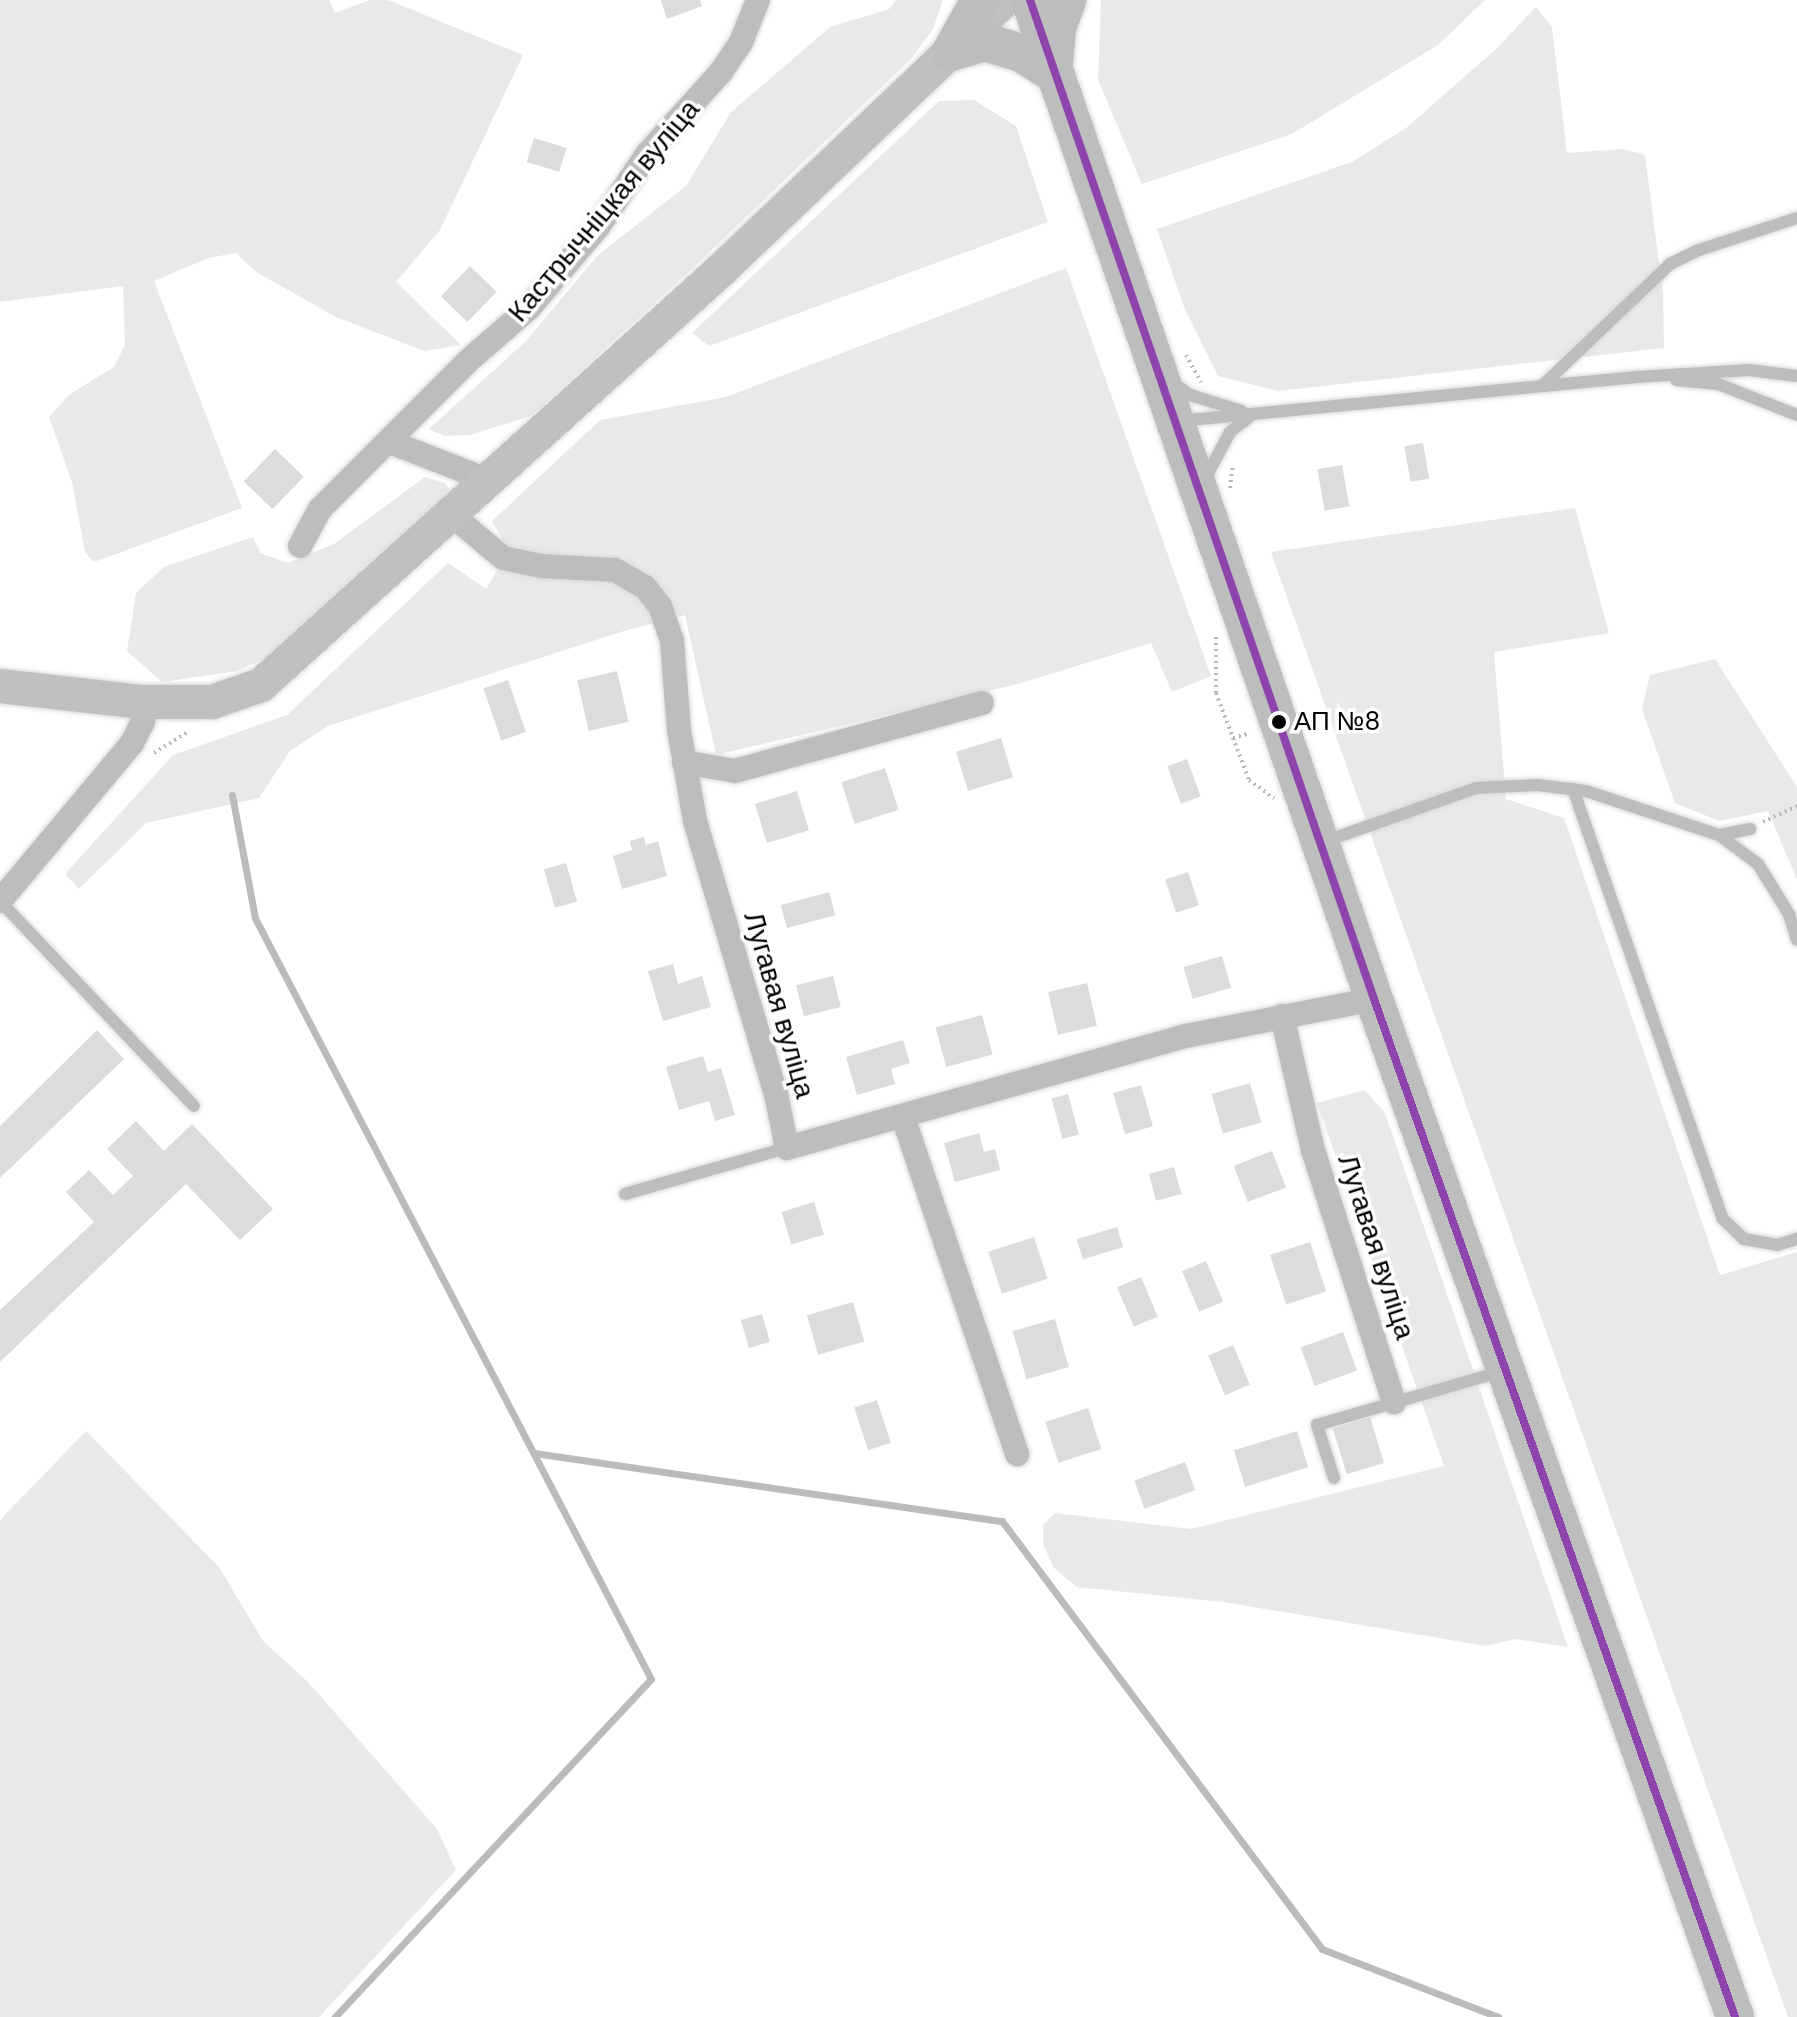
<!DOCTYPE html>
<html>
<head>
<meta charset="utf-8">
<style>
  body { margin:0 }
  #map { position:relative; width:1797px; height:2017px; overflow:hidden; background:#fff; font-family:"DM Sans",sans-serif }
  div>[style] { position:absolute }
  .green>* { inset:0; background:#e9e9e9 }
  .stream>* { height:7px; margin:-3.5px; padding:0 3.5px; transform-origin:3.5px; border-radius:3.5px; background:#bbb }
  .building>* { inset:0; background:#dcdcdc; transform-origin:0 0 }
  .path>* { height:4px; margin-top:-2px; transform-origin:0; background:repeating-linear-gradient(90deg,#b8b8b8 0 2px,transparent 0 6px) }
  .roads { filter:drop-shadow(0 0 2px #dbdbdb) drop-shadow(0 0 2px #dbdbdb) }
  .lane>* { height:12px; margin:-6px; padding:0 6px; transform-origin:6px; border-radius:6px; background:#bdbdbd }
  .street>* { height:24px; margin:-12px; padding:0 12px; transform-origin:12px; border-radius:12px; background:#bdbdbd }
  .secondary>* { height:34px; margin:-17px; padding:0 17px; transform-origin:17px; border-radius:17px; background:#c0c0c0 }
  .primary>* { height:38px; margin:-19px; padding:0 19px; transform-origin:19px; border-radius:19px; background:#bdbdbd }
  .bus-1>* { height:8px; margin:-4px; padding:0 4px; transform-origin:4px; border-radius:4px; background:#8e44ad }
  .dots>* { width:22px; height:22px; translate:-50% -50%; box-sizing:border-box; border:4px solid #fff; border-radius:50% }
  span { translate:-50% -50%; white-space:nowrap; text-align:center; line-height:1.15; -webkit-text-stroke:7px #fff; paint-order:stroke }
  .bus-label { font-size:26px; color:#000 }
  .left { translate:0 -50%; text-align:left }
  .street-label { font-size:28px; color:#000 }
</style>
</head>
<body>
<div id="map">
  <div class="green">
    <i style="clip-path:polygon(0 0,329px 0,335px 13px,370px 0,388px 0,523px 55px,440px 230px,396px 282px,461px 345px,424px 351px,336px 317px,256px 272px,236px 253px,208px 258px,154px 281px,242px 508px,94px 562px,85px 552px,72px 482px,49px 417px,70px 394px,114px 367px,125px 345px,123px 286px,0 302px)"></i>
    <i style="clip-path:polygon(896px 0,943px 0,933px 29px,911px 59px,680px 280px,531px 416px,470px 435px,444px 436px,429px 429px,526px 341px,598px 255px,686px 186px,731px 112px,830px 27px,889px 9px)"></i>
    <i style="clip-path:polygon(1101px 0,1485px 0,1438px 45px,1292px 134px,1142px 184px,1098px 80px)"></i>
    <i style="clip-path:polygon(1536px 7px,1552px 27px,1567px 153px,1623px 149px,1645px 155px,1663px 293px,1664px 348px,1278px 391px,1218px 376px,1184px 307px,1157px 229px,1352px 162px,1406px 128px,1496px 49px)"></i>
    <i style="clip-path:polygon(974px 100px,1016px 126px,1048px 222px,709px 346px,692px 333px,939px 101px)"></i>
    <i style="clip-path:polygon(1066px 268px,1211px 676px,1172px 692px,1151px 643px,1018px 684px,716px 755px,685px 615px,624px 631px,328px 726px,290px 751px,259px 798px,146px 823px,79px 889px,65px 874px,173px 755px,287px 715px,448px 563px,486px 589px,509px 551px,492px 521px,600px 420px,726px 397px)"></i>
    <i style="clip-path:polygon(425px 477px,445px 483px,454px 496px,268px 657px,237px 671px,162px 682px,127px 651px,136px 593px,164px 567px,253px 537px,260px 553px,288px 563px,334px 544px)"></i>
    <i style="clip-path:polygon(1575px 508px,1609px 633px,1494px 652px,1506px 799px,1564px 818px,1720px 1275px,1797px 1252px,1797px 2017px,1788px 2017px,1271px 552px)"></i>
    <i style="clip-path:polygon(1715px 659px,1797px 787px,1797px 880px,1768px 811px,1719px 821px,1675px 803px,1642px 709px,1650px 675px)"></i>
    <i style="clip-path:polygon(1365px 1090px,1385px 1113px,1568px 1647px,1515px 1639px,1486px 1646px,1223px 1602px,1077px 1587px,1054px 1568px,1043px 1544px,1043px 1525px,1055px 1513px,1191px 1529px,1444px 1466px,1317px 1103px)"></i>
    <i style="clip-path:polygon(86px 1431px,219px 1567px,263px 1641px,308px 1682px,437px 1829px,456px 1870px,319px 2017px,0 2017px,0 1520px)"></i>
  </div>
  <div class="stream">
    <i style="left:232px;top:795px;width:125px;rotate:79.4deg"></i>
    <i style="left:255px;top:918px;width:858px;rotate:62.51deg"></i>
    <i style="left:651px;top:1679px;width:463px;rotate:133.1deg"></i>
    <i style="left:534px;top:1453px;width:473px;rotate:8.3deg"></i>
    <i style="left:1002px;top:1521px;width:534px;rotate:53.22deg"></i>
    <i style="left:1322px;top:1949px;width:189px;rotate:21.1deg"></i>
  </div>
  <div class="building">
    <i style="clip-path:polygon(661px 0,700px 0,702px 6px,667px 19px)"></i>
    <i style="left:534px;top:138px;width:34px;height:25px;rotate:17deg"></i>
    <i style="left:470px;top:266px;width:37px;height:42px;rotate:44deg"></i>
    <i style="left:1423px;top:443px;width:36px;height:19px;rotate:80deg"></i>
    <i style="left:275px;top:449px;width:40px;height:45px;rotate:44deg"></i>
    <i style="left:1342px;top:465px;width:42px;height:25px;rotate:80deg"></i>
    <i style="left:617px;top:671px;width:52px;height:41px;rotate:77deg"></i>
    <i style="left:508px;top:680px;width:55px;height:26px;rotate:71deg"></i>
    <i style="left:1001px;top:738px;width:41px;height:47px;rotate:73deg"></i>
    <i style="left:1187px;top:759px;width:40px;height:21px;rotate:70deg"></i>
    <i style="left:885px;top:768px;width:44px;height:46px;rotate:72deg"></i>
    <i style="left:797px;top:791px;width:41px;height:44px;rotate:73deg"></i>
    <i style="clip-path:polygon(644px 837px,646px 845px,658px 841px,667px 876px,622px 889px,613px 856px,632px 850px,630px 841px)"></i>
    <i style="left:566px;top:863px;width:40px;height:23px;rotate:74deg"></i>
    <i style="left:1188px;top:872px;width:35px;height:24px;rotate:72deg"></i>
    <i style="left:829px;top:892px;width:24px;height:50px;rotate:75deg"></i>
    <i style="left:1222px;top:956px;width:33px;height:40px;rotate:74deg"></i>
    <i style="clip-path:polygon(673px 964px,678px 984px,702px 976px,711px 1007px,663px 1021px,648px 971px)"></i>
    <i style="left:833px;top:976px;width:32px;height:38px;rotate:76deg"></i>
    <i style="left:1087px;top:983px;width:44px;height:40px;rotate:77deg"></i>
    <i style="left:982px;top:1015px;width:41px;height:48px;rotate:75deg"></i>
    <i style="clip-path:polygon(97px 1030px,124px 1059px,0 1178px,0 1126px)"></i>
    <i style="clip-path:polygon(903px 1040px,910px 1063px,891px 1069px,895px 1084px,857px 1095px,846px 1057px)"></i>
    <i style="clip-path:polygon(703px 1056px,708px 1072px,721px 1068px,735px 1115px,715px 1121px,709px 1101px,679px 1110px,666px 1067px)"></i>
    <i style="left:1250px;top:1083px;width:41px;height:40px;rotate:74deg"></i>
    <i style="left:1141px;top:1085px;width:43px;height:29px;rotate:74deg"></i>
    <i style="left:1068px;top:1094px;width:42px;height:17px;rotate:75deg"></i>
    <i style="clip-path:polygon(136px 1121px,164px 1151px,192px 1124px,273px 1209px,240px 1240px,186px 1184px,0 1362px,0 1310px,94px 1222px,66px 1192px,89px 1170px,113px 1195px,133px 1176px,107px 1149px)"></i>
    <i style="clip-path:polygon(979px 1133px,984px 1152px,995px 1149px,1000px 1170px,955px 1182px,944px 1143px)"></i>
    <i style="left:1272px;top:1151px;width:39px;height:41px;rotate:69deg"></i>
    <i style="left:1174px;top:1167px;width:28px;height:26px;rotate:75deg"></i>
    <i style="left:814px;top:1202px;width:34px;height:34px;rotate:73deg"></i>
    <i style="left:1117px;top:1227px;width:21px;height:42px;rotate:73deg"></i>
    <i style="left:1034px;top:1237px;width:44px;height:48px;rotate:72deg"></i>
    <i style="left:1310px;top:1242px;width:52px;height:42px;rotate:72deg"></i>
    <i style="left:1206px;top:1261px;width:44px;height:26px;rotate:67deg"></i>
    <i style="left:1141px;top:1277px;width:43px;height:26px;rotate:67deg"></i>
    <i style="left:853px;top:1302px;width:41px;height:48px;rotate:74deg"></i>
    <i style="left:762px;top:1314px;width:29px;height:22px;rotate:74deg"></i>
    <i style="left:1055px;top:1319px;width:50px;height:44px;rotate:74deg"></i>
    <i style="left:1343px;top:1332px;width:41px;height:45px;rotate:70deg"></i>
    <i style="left:1233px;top:1345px;width:43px;height:27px;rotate:67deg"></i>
    <i style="left:877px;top:1400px;width:45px;height:24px;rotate:72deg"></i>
    <i style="left:1088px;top:1408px;width:43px;height:45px;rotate:72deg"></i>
    <i style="left:1370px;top:1417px;width:48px;height:39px;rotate:73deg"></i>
    <i style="left:1297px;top:1431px;width:38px;height:66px;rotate:73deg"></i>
    <i style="left:1185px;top:1462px;width:30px;height:54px;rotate:70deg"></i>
  </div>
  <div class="path">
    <i style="left:1186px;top:355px;width:31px;rotate:61deg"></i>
    <i style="left:1230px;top:488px;width:23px;rotate:-83deg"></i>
    <i style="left:1216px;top:637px;width:56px;rotate:90deg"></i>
    <i style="left:1216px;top:693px;width:93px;rotate:69.2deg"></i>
    <i style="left:1249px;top:780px;width:31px;rotate:36deg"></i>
    <i style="left:1233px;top:738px;width:18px;rotate:-16deg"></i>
    <i style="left:154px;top:753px;width:39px;rotate:-32deg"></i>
    <i style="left:1763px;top:822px;width:38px;rotate:-25deg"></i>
  </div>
  <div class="roads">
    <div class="lane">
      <i style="left:1676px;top:380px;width:42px;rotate:5.4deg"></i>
      <i style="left:1718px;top:384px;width:85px;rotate:21.4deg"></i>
      <i style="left:1172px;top:382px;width:22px;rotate:36deg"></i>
      <i style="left:1190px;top:395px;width:54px;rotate:17.1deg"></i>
      <i style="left:1542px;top:386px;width:177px;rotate:-43.6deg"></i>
      <i style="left:1670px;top:264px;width:32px;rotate:-26deg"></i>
      <i style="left:1699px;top:250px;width:103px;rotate:-18.1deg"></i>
      <i style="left:1179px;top:421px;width:460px;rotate:-5.5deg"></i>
      <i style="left:1637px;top:377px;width:112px;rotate:-3.6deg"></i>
      <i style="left:1749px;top:370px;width:48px;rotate:7.1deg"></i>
      <i style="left:1204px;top:481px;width:55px;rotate:-62deg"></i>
      <i style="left:1230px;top:432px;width:29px;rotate:-38deg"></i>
      <i style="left:1573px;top:789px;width:455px;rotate:70.8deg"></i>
      <i style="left:1723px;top:1219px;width:29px;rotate:44deg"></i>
      <i style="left:1744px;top:1239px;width:34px;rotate:10deg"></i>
      <i style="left:1777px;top:1245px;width:21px;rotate:-17deg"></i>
      <i style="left:1719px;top:835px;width:49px;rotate:36.6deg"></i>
      <i style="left:1758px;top:864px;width:59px;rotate:58.2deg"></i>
      <i style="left:1789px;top:914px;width:27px;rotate:73deg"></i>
      <i style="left:1323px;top:842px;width:162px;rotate:-19.4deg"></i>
      <i style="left:1476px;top:788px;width:62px;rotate:-2.8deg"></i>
      <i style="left:1538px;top:785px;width:48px;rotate:7.1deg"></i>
      <i style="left:1586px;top:791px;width:140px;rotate:18.3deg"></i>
      <i style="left:1719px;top:835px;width:32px;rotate:-11deg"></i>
      <i style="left:0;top:901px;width:282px;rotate:46.6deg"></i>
      <i style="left:625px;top:1194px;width:168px;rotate:-15.9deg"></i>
      <i style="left:1334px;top:1478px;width:56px;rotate:-107.8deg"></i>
      <i style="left:1317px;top:1425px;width:191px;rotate:-16.2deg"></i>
    </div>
    <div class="street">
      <i style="left:390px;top:442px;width:107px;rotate:21.3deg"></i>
      <i style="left:453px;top:516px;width:65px;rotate:40deg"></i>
      <i style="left:503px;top:558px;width:40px;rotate:12deg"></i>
      <i style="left:542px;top:566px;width:73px;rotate:3.1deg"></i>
      <i style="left:615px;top:570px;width:34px;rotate:30deg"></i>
      <i style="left:645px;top:587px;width:24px;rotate:52deg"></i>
      <i style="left:660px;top:606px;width:37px;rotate:71deg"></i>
      <i style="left:672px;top:641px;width:89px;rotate:85.5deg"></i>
      <i style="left:679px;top:730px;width:92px;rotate:80deg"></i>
      <i style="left:695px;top:821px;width:285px;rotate:73.5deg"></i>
      <i style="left:776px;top:1094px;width:55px;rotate:78.5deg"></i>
      <i style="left:787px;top:1148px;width:414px;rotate:-15.7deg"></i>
      <i style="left:1186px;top:1036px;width:192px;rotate:-11.1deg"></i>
      <i style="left:300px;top:546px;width:42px;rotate:-61.6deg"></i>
      <i style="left:320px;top:509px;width:209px;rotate:-45deg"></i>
      <i style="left:468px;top:361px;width:81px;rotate:-41deg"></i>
      <i style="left:529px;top:308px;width:106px;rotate:-49.6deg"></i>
      <i style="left:598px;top:227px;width:89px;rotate:-56deg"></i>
      <i style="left:648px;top:153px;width:109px;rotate:-48deg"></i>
      <i style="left:721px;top:72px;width:36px;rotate:-56deg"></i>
      <i style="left:741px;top:42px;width:45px;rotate:-68deg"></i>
      <i style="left:684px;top:762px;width:52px;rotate:10deg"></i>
      <i style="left:735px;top:771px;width:256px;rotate:-15.4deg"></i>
      <i style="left:0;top:901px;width:206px;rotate:-50.1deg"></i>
      <i style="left:132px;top:743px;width:25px;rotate:-63deg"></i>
      <i style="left:143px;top:721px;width:19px;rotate:-90deg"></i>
      <i style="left:1282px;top:1016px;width:138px;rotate:77deg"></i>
      <i style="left:1313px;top:1150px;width:265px;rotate:72.2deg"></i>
      <i style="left:903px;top:1117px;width:356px;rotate:71.3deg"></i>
    </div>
    <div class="secondary">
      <i style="left:0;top:686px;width:144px;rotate:6.4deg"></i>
      <i style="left:143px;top:702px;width:69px"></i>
      <i style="left:212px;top:702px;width:52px;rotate:-19.1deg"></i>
      <i style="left:261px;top:685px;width:618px;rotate:-42.05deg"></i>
      <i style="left:720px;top:271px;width:393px;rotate:-43.6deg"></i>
    </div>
    <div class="primary">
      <i style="left:1030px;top:0;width:1057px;rotate:71deg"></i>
      <i style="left:1374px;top:999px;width:1080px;rotate:70.47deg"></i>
      <i style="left:951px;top:52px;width:35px;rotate:-16deg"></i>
      <i style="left:985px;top:42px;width:38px;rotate:17deg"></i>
      <i style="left:1021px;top:53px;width:40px;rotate:32deg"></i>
      <i style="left:951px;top:52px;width:60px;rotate:-60.9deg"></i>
      <i style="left:1054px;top:63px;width:35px;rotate:-85deg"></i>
      <i style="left:1057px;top:28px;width:30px;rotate:-70deg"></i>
    </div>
  </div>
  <div class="bus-1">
    <i style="left:1030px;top:0;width:1057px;rotate:71deg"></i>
    <i style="left:1374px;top:999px;width:1080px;rotate:70.47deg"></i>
  </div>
  <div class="dots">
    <i style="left:1279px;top:722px;background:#000"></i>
  </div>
  <div class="bus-label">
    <span class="left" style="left:1294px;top:722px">АП №8</span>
  </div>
  <div class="street-label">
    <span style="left:604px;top:211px;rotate:-50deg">Кастрычніцкая вуліца</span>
    <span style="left:779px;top:1005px;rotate:74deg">Лугавая вуліца</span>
    <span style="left:1376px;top:1247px;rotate:72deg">Лугавая вуліца</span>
  </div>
</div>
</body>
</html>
